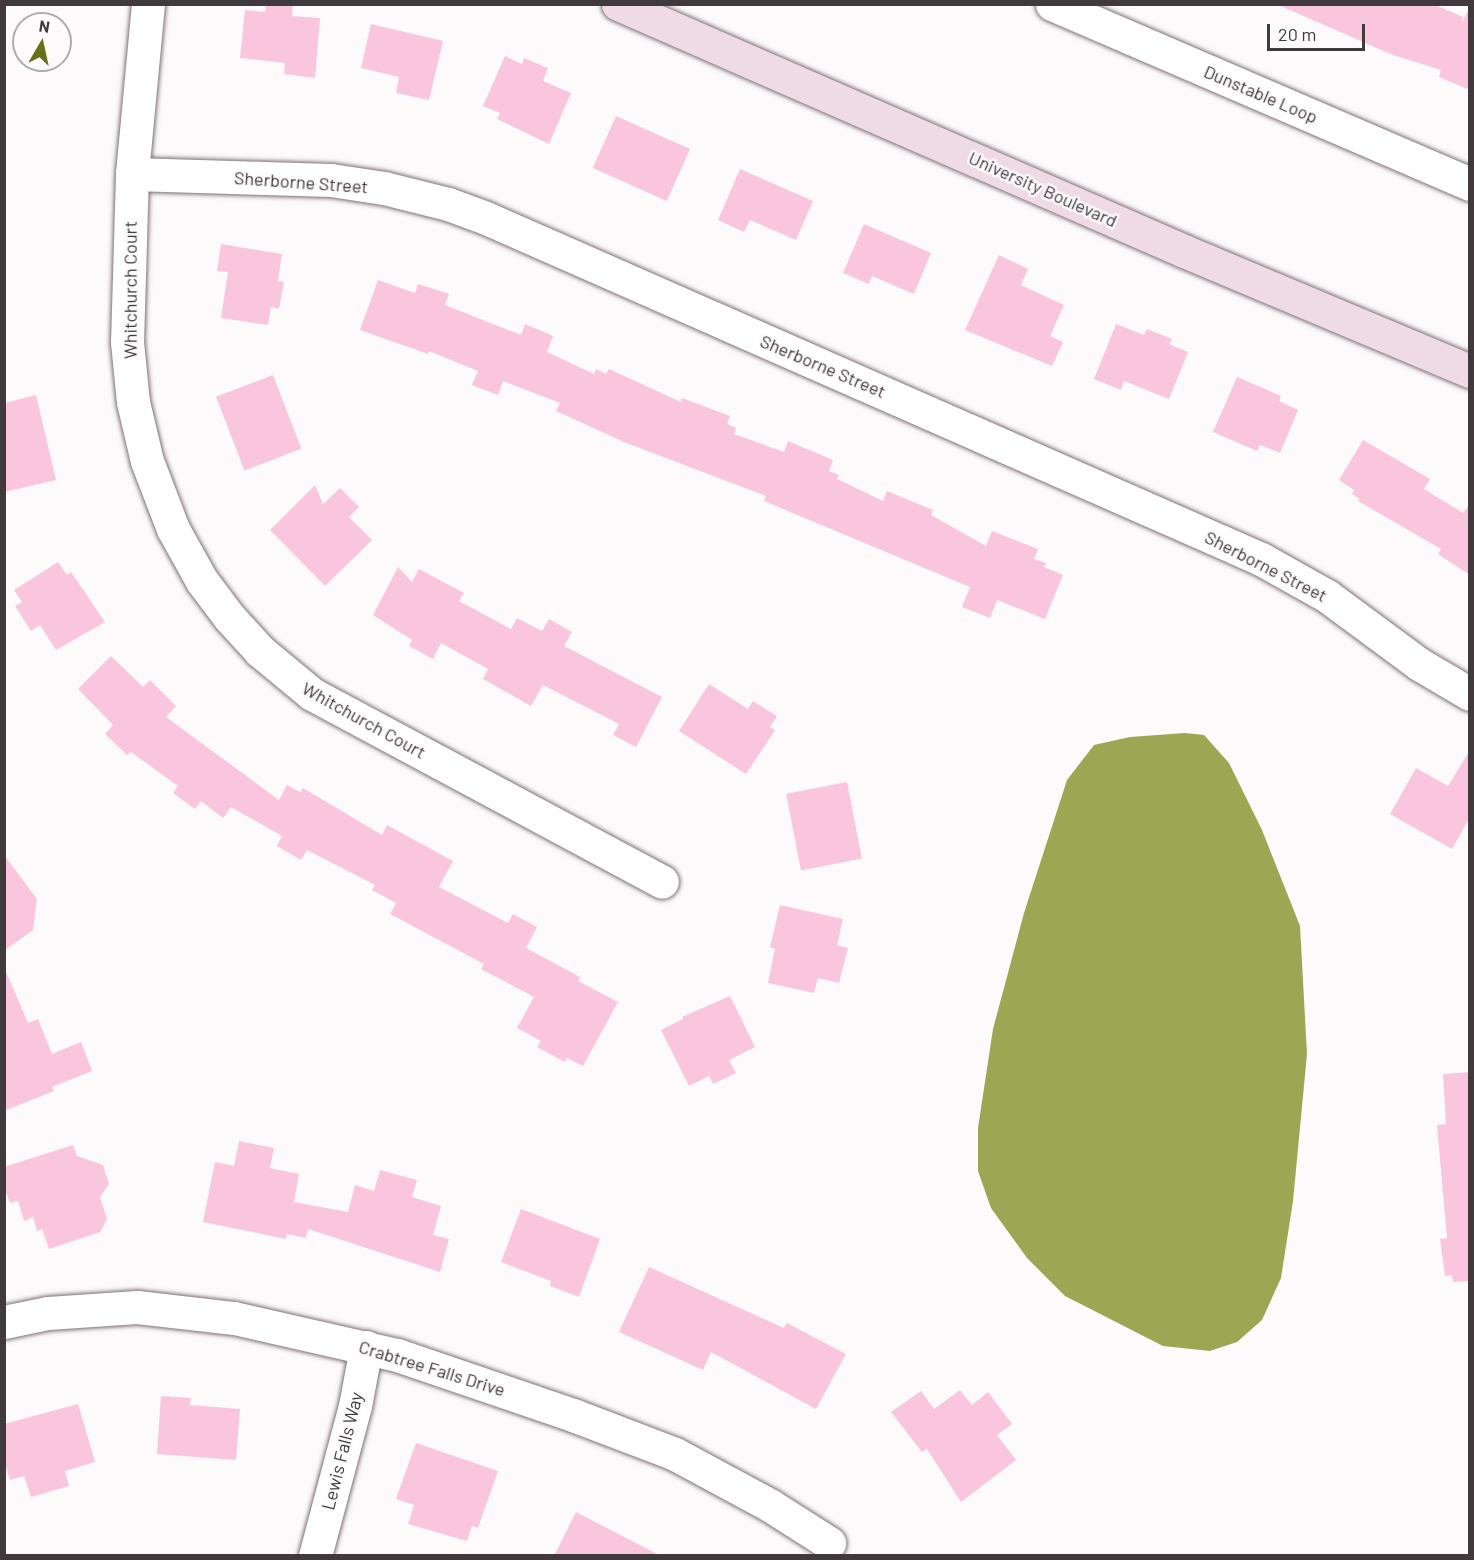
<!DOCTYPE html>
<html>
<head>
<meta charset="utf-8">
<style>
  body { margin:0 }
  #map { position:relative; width:1474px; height:1560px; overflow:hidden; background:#fdfafb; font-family:Barlow,sans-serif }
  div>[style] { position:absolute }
  .water>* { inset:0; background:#9da753 }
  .building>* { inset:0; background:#f9c6de; transform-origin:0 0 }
  .roads { filter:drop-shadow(0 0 2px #7f7178) drop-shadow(0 0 2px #7f7178) }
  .street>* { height:33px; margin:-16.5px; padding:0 16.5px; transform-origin:16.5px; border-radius:16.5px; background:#fff }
  .secondary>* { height:33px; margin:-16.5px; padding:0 16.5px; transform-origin:16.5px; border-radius:16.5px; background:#efdbe5 }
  span { translate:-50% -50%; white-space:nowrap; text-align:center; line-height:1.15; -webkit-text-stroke:5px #fdfafb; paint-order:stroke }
  .street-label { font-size:18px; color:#403a3d }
  .frame { position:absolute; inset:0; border:6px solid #403a3d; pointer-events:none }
  .north { position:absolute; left:12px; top:12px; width:60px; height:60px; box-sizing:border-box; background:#fdfafb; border:2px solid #b1adaf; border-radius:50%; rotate:9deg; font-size:16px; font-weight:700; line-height:24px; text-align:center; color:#403a3d }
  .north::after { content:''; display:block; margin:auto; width:21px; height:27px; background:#687017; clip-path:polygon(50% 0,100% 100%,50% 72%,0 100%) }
  .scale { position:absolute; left:1267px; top:24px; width:98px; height:27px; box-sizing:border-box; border:3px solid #403a3d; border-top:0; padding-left:8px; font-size:18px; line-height:21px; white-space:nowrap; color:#403a3d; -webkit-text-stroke:4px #fdfafb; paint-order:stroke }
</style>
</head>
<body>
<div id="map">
  <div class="water">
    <i style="clip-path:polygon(1185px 733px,1204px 735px,1229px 763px,1262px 830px,1300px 926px,1307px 1054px,1293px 1201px,1281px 1278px,1262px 1320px,1237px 1342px,1210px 1351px,1163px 1346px,1065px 1296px,1027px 1258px,991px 1208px,978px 1171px,978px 1128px,993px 1029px,1024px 913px,1067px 780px,1094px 745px,1130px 737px)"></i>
  </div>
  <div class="building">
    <i style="clip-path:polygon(266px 4px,293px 4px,292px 16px,320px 18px,315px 78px,284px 74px,285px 63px,240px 58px,245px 10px,265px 12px)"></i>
    <i style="clip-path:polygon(1276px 4px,1433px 4px,1463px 17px,1462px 23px,1470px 6px,1470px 90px,1439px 77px,1441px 70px,1393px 55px)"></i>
    <i style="clip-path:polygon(371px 24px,443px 41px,429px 100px,396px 93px,399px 77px,361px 68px)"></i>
    <i style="clip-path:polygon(505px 56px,522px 64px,524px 58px,548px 68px,543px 81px,571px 93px,549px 144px,497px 119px,500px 113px,483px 106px)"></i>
    <i style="left:616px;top:116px;width:81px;height:57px;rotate:24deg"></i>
    <i style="clip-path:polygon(740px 169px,813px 201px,796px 240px,750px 220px,744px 232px,718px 220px)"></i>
    <i style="clip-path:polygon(864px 224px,931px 253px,914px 294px,872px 276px,869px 284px,843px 273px)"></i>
    <i style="clip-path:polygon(221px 244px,282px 254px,278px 281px,284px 282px,279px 309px,271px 307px,268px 325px,221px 318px,228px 272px,217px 271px)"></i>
    <i style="clip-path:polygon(999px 255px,1028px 269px,1021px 285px,1064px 305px,1050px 336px,1063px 342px,1052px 366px,965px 330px)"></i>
    <i style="clip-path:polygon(378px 280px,415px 293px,418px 284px,449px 294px,445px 305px,521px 335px,525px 324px,553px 336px,547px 352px,594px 374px,596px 369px,606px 374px,609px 369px,681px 402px,682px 398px,730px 416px,727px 424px,736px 428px,734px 434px,784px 452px,788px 441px,833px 460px,829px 471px,839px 475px,837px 479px,883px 501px,887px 491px,933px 510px,931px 515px,986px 546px,992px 531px,1038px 549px,1034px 559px,1046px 563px,1044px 567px,1063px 575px,1045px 619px,997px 600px,990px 618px,962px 607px,970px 587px,764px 501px,766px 496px,624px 442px,556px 411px,560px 403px,503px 381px,498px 395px,472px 385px,478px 371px,429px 351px,428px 354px,360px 330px)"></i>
    <i style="clip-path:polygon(1116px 324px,1144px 335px,1147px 329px,1172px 339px,1169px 344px,1188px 352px,1169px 399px,1124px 381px,1121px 390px,1094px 379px)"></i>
    <i style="left:273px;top:375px;width:79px;height:61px;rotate:69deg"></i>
    <i style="clip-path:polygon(1237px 377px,1281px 396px,1279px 401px,1298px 410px,1280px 453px,1260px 445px,1257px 451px,1213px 432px)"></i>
    <i style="clip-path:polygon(36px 395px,56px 480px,4px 492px,4px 403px)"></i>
    <i style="clip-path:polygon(1363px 440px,1430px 479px,1424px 489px,1463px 513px,1470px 504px,1470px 575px,1438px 554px,1441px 549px,1358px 501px,1360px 499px,1352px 494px,1354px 490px,1339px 480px)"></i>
    <i style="clip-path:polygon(315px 485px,323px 504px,340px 488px,359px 507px,349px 517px,372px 540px,325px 586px,270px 530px)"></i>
    <i style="clip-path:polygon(58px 562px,67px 575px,71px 572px,105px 622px,56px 650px,40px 625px,31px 631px,15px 606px,22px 602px,14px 590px)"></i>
    <i style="clip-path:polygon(398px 567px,412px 582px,419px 569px,464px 593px,459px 601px,511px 629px,517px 618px,542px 631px,549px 619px,572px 632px,564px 646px,662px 697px,636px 747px,613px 735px,619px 724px,543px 685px,531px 706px,483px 679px,488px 669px,441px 643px,433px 659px,409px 646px,412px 640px,373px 615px)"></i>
    <i style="clip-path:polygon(111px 656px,143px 687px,150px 680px,176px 706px,166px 717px,279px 800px,287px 785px,300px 792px,303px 788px,382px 835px,387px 825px,453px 861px,439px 887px,508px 923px,513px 914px,537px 927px,526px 948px,580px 977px,578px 981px,618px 1002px,583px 1066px,567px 1058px,565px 1062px,537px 1047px,541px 1041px,517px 1028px,534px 997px,481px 969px,484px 964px,390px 914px,396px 903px,372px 890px,375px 885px,307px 850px,301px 860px,277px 846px,282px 836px,231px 807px,223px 818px,201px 801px,195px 809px,173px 793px,178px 786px,131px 752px,127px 755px,105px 734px,113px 725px,78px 689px)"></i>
    <i style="clip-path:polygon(709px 684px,748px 709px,753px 701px,777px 716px,770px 727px,775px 730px,746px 774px,679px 731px)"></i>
    <i style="clip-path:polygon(1470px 750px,1470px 817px,1452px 849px,1390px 814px,1416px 768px,1448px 786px)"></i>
    <i style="left:847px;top:782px;width:78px;height:62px;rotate:79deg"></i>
    <i style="clip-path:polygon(4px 855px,37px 899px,33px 930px,4px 951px)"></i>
    <i style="clip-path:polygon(780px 905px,843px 919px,837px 945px,848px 948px,839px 983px,818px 978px,814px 993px,768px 983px,775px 949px,770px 947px)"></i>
    <i style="clip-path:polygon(4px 967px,28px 1023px,38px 1019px,52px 1054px,81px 1042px,92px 1071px,52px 1087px,54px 1091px,4px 1111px)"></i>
    <i style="clip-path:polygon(730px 996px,755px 1047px,729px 1060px,736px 1073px,713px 1084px,709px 1076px,689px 1086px,661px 1030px,683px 1019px,682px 1017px)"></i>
    <i style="clip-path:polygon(1470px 1072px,1470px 1281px,1453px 1282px,1452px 1275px,1445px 1276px,1440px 1239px,1447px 1238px,1437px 1125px,1446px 1124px,1443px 1074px)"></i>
    <i style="clip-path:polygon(239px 1141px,274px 1148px,270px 1168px,299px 1174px,294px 1202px,348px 1212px,355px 1185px,374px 1191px,380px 1170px,417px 1180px,412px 1197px,441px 1206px,433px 1235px,449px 1239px,440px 1272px,308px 1229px,306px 1238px,287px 1234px,286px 1239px,203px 1222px,215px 1162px,234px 1166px)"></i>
    <i style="clip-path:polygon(73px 1145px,77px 1156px,103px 1165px,109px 1184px,100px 1197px,107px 1219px,100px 1232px,49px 1249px,42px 1229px,37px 1231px,33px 1217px,24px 1221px,18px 1201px,10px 1203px,4px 1187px,4px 1167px)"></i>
    <i style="clip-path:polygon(521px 1209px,600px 1239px,579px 1297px,550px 1286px,551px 1281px,501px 1262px)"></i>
    <i style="clip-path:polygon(649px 1267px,784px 1328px,787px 1323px,846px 1354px,816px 1409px,711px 1352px,703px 1370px,619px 1332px)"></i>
    <i style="clip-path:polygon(960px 1390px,972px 1405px,988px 1392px,1012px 1424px,997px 1435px,1016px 1460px,961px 1502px,927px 1449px,922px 1452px,891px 1412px,921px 1391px,934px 1409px)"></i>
    <i style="clip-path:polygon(161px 1396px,191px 1398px,190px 1405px,240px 1409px,236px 1460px,157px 1454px)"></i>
    <i style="clip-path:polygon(78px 1404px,95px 1462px,65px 1471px,69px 1486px,31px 1497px,24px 1476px,10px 1480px,4px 1461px,4px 1424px)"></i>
    <i style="clip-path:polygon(416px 1443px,498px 1471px,478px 1528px,472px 1526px,467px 1541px,408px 1524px,414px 1505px,396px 1499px)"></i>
    <i style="clip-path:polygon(576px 1512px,661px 1556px,554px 1556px)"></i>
  </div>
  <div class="roads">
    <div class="street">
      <i style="left:148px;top:4px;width:171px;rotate:95.4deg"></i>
      <i style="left:132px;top:174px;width:168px;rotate:91.7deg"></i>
      <i style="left:127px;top:342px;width:60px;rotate:84.3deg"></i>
      <i style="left:133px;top:402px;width:61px;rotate:76.7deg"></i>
      <i style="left:147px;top:461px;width:73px;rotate:69.1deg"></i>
      <i style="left:173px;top:529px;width:60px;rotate:60.9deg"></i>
      <i style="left:202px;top:581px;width:45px;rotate:53.1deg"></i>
      <i style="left:229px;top:617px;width:46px;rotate:47.6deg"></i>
      <i style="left:260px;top:651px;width:67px;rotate:39.6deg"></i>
      <i style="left:312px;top:694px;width:397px;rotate:28.2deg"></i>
      <i style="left:1052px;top:4px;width:455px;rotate:23.3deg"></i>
      <i style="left:132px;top:174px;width:199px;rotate:1.7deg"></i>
      <i style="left:331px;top:180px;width:54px;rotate:8.6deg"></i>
      <i style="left:384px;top:188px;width:66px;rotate:14deg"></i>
      <i style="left:448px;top:204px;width:40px;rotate:20.2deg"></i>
      <i style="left:486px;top:218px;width:847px;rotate:23.75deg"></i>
      <i style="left:1261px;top:559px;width:76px;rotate:29.3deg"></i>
      <i style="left:1327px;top:596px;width:114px;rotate:36.5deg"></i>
      <i style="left:1419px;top:664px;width:59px;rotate:30.5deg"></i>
      <i style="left:4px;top:1322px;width:45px;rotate:-11.6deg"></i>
      <i style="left:48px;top:1313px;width:89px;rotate:-3.9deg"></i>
      <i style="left:137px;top:1307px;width:98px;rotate:6.5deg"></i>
      <i style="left:234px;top:1318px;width:167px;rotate:12.8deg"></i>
      <i style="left:397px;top:1355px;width:186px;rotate:18.8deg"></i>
      <i style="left:573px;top:1415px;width:109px;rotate:20.9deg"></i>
      <i style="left:675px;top:1454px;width:109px;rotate:28.4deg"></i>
      <i style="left:771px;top:1506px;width:69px;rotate:32.5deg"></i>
      <i style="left:315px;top:1556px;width:155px;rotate:-75.1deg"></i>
      <i style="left:355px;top:1406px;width:60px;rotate:-79.4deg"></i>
    </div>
    <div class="secondary">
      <i style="left:618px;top:4px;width:618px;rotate:23.58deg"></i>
      <i style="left:1184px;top:251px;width:310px;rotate:22.8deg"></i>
    </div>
  </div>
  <div class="street-label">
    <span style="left:1261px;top:94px;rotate:23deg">Dunstable Loop</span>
    <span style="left:301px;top:182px;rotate:4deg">Sherborne Street</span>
    <span style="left:1043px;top:189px;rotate:24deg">University Boulevard</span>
    <span style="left:130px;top:290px;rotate:-90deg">Whitchurch Court</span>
    <span style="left:823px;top:366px;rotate:23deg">Sherborne Street</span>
    <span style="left:1266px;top:566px;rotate:27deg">Sherborne Street</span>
    <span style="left:364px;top:720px;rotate:29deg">Whitchurch Court</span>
    <span style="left:432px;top:1368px;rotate:17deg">Crabtree Falls Drive</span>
    <span style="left:342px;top:1451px;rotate:-76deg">Lewis Falls Way</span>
  </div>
  <div class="frame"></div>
  <div class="north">N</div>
  <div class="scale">20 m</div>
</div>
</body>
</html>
